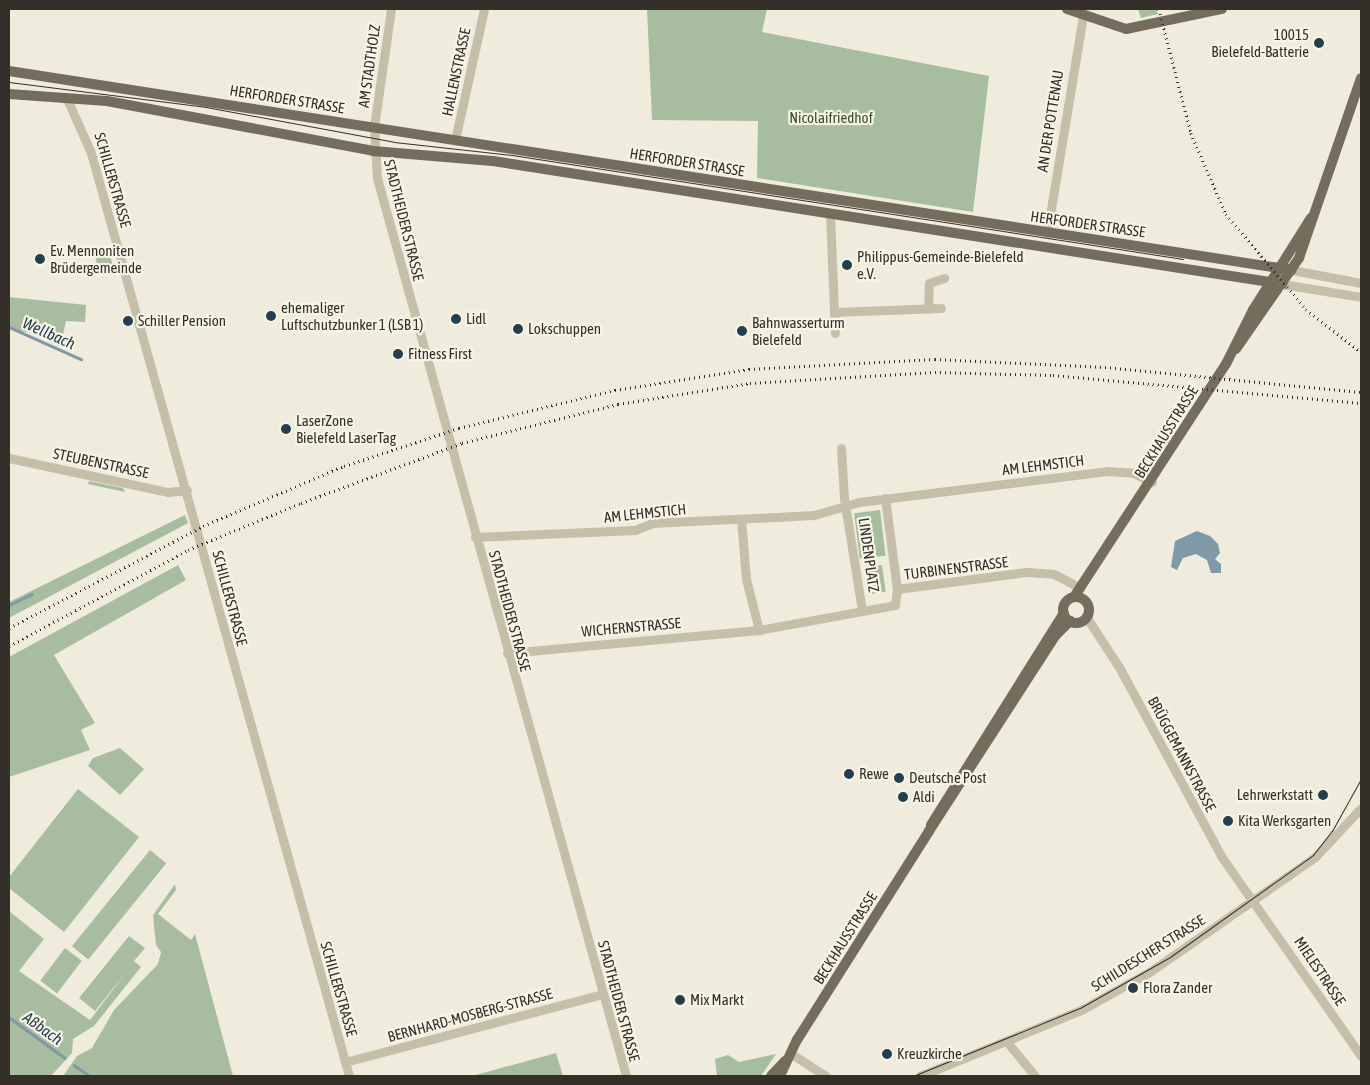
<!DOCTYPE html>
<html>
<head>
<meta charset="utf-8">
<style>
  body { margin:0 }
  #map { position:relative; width:1370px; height:1085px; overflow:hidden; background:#efecdd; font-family:"Asap Condensed",sans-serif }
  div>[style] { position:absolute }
  .green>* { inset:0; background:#a8bc9f; transform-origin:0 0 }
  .water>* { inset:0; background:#7f99a8 }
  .stream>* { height:2.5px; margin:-1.25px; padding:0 1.25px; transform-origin:1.25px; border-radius:1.25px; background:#7f99a8 }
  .minor>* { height:9px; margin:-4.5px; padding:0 4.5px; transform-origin:4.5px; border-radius:4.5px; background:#c5bfaa }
  .major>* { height:10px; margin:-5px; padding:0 5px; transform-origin:5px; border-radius:5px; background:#746c5c }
  .major>.ring { margin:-5px; padding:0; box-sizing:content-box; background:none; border:10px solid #746c5c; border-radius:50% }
  .tram>* { height:1px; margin:-0.5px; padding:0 0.5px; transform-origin:0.5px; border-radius:0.5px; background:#343029 }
  .rail>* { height:2.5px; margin-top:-1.25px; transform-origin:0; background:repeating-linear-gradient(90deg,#343029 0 1px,transparent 0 5px) }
  .dots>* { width:14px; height:14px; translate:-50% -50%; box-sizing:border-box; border:2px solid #f7f5e8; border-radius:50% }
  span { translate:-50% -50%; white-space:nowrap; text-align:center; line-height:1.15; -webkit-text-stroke:4.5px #f7f5e8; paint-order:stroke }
  .poi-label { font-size:15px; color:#343029 }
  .right { translate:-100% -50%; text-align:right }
  .left { translate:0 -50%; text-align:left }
  .street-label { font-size:15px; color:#343029 }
  .park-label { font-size:15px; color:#394f30 }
  .water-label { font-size:16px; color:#243e50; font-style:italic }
  .frame { position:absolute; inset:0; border:10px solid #343029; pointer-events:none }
</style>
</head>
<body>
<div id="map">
  <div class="green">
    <i style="clip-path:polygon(647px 9px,767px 9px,762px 32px,989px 76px,973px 212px,757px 178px,758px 121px,652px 120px)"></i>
    <i style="clip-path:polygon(1138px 9px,1156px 9px,1158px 14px,1141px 18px)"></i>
    <i style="clip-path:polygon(109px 252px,114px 269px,100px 273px,94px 254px)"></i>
    <i style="clip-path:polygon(9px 297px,86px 305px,85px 322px,66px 321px,62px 339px,9px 329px)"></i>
    <i style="clip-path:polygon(89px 481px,123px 488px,125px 492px,88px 484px)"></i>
    <i style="left:880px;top:510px;width:46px;height:26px;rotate:83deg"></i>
    <i style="clip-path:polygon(185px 515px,188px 523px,9px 618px,9px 602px)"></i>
    <i style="clip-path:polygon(178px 565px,186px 580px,54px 655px,95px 723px,81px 730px,90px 750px,9px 777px,9px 657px)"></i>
    <i style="left:882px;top:565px;width:27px;height:14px;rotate:82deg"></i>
    <i style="clip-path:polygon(120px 748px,144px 769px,120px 795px,88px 766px,93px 758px)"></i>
    <i style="clip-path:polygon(78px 789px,139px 837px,64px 932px,9px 888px,9px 877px)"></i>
    <i style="left:150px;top:850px;width:21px;height:124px;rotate:39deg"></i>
    <i style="clip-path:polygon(175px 884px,176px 890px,158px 914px,191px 940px,195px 934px,233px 1076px,63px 1076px,77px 1056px,92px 1048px,114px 1010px,158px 964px,161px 952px,156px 945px,153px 915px)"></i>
    <i style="clip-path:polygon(9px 911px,44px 939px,19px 971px,90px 1020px,127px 971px,95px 1011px,79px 998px,129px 936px,145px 948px,134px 961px,141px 967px,94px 1026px,73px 1039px,72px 1053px,51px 1076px,9px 1076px)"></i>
    <i style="left:65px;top:948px;width:21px;height:41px;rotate:37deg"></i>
    <i style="clip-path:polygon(556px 1053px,563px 1076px,472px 1076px)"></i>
    <i style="clip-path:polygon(776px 1054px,761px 1076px,717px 1076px,715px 1059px,728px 1055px,739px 1062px)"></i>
  </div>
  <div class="water">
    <i style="clip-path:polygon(1197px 531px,1210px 536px,1218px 544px,1220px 553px,1215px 559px,1221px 564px,1221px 573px,1211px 573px,1207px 560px,1196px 554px,1183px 558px,1177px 570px,1171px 567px,1175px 541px)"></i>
  </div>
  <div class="stream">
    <i style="left:9px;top:327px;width:79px;rotate:24deg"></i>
    <i style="left:9px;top:605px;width:25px;rotate:-26deg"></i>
    <i style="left:9px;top:1017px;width:69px;rotate:36.2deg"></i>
    <i style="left:74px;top:1065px;width:19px;rotate:35deg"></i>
  </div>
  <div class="minor">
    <i style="left:391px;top:9px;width:119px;rotate:98.2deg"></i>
    <i style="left:374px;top:127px;width:51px;rotate:86.6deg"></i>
    <i style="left:377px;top:178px;width:932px;rotate:74.5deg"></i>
    <i style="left:67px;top:99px;width:59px;rotate:66deg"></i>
    <i style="left:91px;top:153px;width:958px;rotate:74.38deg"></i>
    <i style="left:455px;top:140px;width:134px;rotate:-77.5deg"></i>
    <i style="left:830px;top:215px;width:118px;rotate:87.6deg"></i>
    <i style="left:1047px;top:233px;width:221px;rotate:-80.6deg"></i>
    <i style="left:1292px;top:270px;width:70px;rotate:10.7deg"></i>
    <i style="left:1282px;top:284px;width:80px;rotate:9.3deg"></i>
    <i style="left:928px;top:309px;width:26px;rotate:-88deg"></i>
    <i style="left:929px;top:283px;width:16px;rotate:-18deg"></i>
    <i style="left:834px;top:312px;width:107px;rotate:-2.1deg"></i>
    <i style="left:841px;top:448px;width:50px;rotate:86.6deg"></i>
    <i style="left:844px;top:498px;width:113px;rotate:80.9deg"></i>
    <i style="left:9px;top:458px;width:163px;rotate:12.1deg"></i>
    <i style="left:168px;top:492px;width:19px;rotate:-6deg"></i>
    <i style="left:885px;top:498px;width:92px;rotate:82.5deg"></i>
    <i style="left:741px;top:519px;width:60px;rotate:85.2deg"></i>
    <i style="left:746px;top:579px;width:53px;rotate:75.7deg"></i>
    <i style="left:475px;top:537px;width:160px;rotate:-2.5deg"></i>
    <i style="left:635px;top:530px;width:18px;rotate:-22deg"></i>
    <i style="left:652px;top:523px;width:162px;rotate:-2.8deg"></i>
    <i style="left:814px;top:515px;width:47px;rotate:-16.1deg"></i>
    <i style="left:859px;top:502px;width:250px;rotate:-7.1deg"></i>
    <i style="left:1107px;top:471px;width:26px;rotate:4deg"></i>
    <i style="left:1133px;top:473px;width:21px;rotate:25deg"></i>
    <i style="left:1087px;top:618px;width:59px;rotate:56.9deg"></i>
    <i style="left:1119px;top:667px;width:215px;rotate:61.6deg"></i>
    <i style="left:1221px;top:856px;width:244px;rotate:55deg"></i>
    <i style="left:507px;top:653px;width:253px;rotate:-5.2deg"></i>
    <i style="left:759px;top:630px;width:138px;rotate:-10.4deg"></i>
    <i style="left:895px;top:605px;width:16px;rotate:-83deg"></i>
    <i style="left:897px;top:589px;width:131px;rotate:-7.5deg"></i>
    <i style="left:1027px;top:572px;width:27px;rotate:4deg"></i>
    <i style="left:1054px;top:574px;width:30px;rotate:28deg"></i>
    <i style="left:1007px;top:1042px;width:44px;rotate:50.5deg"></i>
    <i style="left:790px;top:1053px;width:43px;rotate:32.6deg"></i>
    <i style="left:345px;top:1062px;width:266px;rotate:-14.8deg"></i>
    <i style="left:920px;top:1076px;width:176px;rotate:-22.3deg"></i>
    <i style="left:1083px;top:1009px;width:78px;rotate:-29.2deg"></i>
    <i style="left:1151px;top:971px;width:200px;rotate:-34.8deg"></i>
    <i style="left:1315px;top:857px;width:67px;rotate:-46.8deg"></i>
  </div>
  <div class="major">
    <i style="left:1067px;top:9px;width:62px;rotate:18.7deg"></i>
    <i style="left:1126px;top:29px;width:98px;rotate:-11.8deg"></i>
    <i style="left:9px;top:71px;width:1298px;rotate:8.82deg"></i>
    <i style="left:9px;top:94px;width:98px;rotate:4.1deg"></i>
    <i style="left:107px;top:101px;width:271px;rotate:10.6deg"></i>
    <i style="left:373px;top:151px;width:120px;rotate:4.8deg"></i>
    <i style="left:493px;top:161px;width:799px;rotate:8.86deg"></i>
    <i style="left:1236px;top:349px;width:111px;rotate:-55.3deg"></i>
    <i style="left:1299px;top:258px;width:190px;rotate:-71deg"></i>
    <i style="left:1074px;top:597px;width:278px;rotate:-56.9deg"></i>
    <i style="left:1226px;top:364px;width:60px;rotate:-63.4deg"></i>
    <i style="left:1253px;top:310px;width:109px;rotate:-57.8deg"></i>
    <i class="ring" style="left:1063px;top:597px;width:16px;height:16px"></i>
    <i style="left:931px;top:825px;width:250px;rotate:-57.9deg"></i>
    <i style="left:771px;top:1076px;width:21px;rotate:-47deg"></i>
    <i style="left:780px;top:1076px;width:40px;rotate:-65deg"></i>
    <i style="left:797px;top:1040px;width:247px;rotate:-57.7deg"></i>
    <i style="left:929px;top:831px;width:234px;rotate:-57.1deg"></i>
    <i style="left:1056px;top:635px;width:20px;rotate:-45deg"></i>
  </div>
  <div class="tram">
    <i style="left:9px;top:82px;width:199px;rotate:7.2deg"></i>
    <i style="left:206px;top:107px;width:191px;rotate:10.5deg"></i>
    <i style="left:394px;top:142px;width:119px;rotate:6.3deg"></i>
    <i style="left:512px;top:155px;width:679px;rotate:8.81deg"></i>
    <i style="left:913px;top:1076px;width:180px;rotate:-22.2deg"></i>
    <i style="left:1080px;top:1008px;width:103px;rotate:-29.5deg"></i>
    <i style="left:1170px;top:957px;width:176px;rotate:-35.5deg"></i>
    <i style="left:1313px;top:855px;width:31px;rotate:-52deg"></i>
    <i style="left:1332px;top:831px;width:60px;rotate:-60.9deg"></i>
  </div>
  <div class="rail">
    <i style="left:1159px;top:9px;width:128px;rotate:75.5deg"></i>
    <i style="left:1191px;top:133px;width:88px;rotate:66.6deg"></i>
    <i style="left:1226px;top:214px;width:124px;rotate:49.9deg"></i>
    <i style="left:1306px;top:309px;width:70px;rotate:38deg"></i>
    <i style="left:9px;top:628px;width:219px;rotate:-27.7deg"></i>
    <i style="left:203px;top:526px;width:153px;rotate:-23.1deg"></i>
    <i style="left:344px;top:466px;width:121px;rotate:-18.3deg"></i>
    <i style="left:459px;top:428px;width:161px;rotate:-13.7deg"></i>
    <i style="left:615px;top:390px;width:136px;rotate:-8.9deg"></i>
    <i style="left:749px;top:369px;width:186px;rotate:-3.1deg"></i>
    <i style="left:935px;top:359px;width:170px;rotate:2.7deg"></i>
    <i style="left:1105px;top:367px;width:257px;rotate:5.6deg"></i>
    <i style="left:9px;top:646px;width:203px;rotate:-28.2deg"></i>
    <i style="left:188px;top:550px;width:122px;rotate:-22.6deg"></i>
    <i style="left:301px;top:503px;width:172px;rotate:-20.4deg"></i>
    <i style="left:462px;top:443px;width:161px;rotate:-14deg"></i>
    <i style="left:618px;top:404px;width:134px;rotate:-9deg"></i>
    <i style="left:750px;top:383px;width:185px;rotate:-3.4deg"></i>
    <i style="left:935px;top:372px;width:118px;rotate:1.5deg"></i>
    <i style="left:1053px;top:375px;width:309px;rotate:5.2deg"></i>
  </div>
  <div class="dots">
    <i style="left:1319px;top:43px;background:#243e50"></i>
    <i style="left:40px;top:259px;background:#243e50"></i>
    <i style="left:847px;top:265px;background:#243e50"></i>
    <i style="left:271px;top:316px;background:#243e50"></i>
    <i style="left:456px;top:319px;background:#243e50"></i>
    <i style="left:128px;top:321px;background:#243e50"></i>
    <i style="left:518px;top:329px;background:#243e50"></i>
    <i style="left:742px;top:331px;background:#243e50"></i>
    <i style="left:398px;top:354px;background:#243e50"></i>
    <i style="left:286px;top:429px;background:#243e50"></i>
    <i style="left:849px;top:774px;background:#243e50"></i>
    <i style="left:899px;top:778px;background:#243e50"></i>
    <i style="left:1323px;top:795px;background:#243e50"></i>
    <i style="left:903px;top:797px;background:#243e50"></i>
    <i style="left:1228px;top:821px;background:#243e50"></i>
    <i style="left:1133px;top:988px;background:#243e50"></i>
    <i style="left:680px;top:1000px;background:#243e50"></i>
    <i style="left:887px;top:1054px;background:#243e50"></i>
  </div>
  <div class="poi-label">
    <span class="right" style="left:1309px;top:43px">10015<br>Bielefeld-Batterie</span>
    <span class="left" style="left:50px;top:259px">Ev. Mennoniten<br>Brüdergemeinde</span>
    <span class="left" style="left:857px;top:265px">Philippus-Gemeinde-Bielefeld<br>e.V.</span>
    <span class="left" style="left:281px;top:316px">ehemaliger<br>Luftschutzbunker 1 (LSB 1)</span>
    <span class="left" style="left:466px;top:319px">Lidl</span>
    <span class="left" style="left:138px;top:321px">Schiller Pension</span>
    <span class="left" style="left:752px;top:331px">Bahnwasserturm<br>Bielefeld</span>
    <span class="left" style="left:528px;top:329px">Lokschuppen</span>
    <span class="left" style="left:408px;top:354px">Fitness First</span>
    <span class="left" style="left:296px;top:429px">LaserZone<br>Bielefeld LaserTag</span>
    <span class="left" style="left:859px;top:774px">Rewe</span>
    <span class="left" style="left:909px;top:778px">Deutsche Post</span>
    <span class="right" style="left:1313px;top:795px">Lehrwerkstatt</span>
    <span class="left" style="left:913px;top:797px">Aldi</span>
    <span class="left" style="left:1238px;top:821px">Kita Werksgarten</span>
    <span class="left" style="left:1143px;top:988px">Flora Zander</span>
    <span class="left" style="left:690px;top:1000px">Mix Markt</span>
    <span class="left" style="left:897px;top:1054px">Kreuzkirche</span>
  </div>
  <div class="street-label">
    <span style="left:369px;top:66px;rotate:-82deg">AM STADTHOLZ</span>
    <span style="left:456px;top:72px;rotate:-78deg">HALLENSTRASSE</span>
    <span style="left:287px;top:99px;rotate:9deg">HERFORDER STRASSE</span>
    <span style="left:1050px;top:121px;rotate:-81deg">AN DER POTTENAU</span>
    <span style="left:687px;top:162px;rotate:9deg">HERFORDER STRASSE</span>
    <span style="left:113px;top:180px;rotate:74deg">SCHILLERSTRASSE</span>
    <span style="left:404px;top:220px;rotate:76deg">STADTHEIDER STRASSE</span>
    <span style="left:1088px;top:224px;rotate:8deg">HERFORDER STRASSE</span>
    <span style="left:1166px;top:432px;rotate:-58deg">BECKHAUSSTRASSE</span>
    <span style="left:101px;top:463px;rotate:12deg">STEUBENSTRASSE</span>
    <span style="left:1043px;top:465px;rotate:-7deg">AM LEHMSTICH</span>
    <span style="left:645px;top:513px;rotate:-6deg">AM LEHMSTICH</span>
    <span style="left:869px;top:555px;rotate:82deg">LINDENPLATZ</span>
    <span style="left:956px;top:568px;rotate:-7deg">TURBINENSTRASSE</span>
    <span style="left:230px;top:598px;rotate:75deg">SCHILLERSTRASSE</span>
    <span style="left:510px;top:611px;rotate:75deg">STADTHEIDER STRASSE</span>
    <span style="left:631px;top:627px;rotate:-5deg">WICHERNSTRASSE</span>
    <span style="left:1182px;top:754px;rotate:62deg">BRÜGGEMANNSTRASSE</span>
    <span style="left:845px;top:938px;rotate:-58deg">BECKHAUSSTRASSE</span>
    <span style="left:1148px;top:953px;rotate:-32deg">SCHILDESCHER STRASSE</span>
    <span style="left:1320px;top:971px;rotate:56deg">MIELESTRASSE</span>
    <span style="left:339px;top:989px;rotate:74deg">SCHILLERSTRASSE</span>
    <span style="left:619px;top:1001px;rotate:75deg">STADTHEIDER STRASSE</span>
    <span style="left:470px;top:1015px;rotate:-15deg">BERNHARD-MOSBERG-STRASSE</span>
  </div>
  <div class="park-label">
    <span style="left:831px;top:118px">Nicolaifriedhof</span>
  </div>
  <div class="water-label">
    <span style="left:49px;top:333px;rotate:24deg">Wellbach</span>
    <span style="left:43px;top:1028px;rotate:36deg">Aßbach</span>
  </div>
  <div class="frame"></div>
</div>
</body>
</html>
